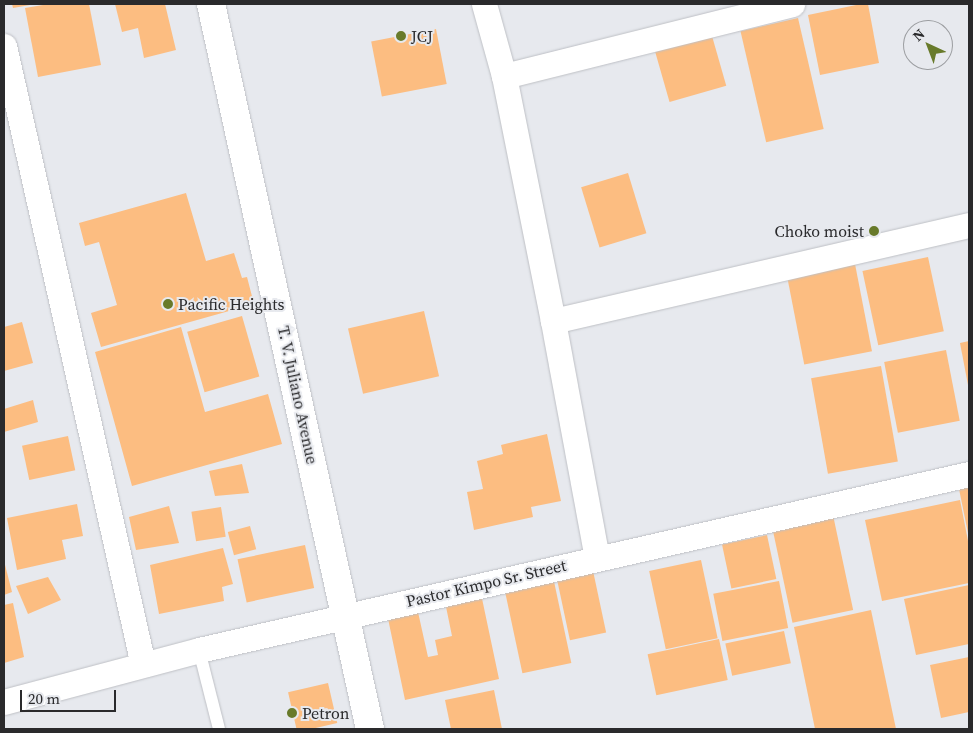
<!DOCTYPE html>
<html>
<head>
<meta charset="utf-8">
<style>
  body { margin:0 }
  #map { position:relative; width:973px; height:733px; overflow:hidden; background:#e7e9ee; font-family:"Source Serif 4",serif }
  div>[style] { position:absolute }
  .building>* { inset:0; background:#fcbd81; transform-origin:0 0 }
  .roads { filter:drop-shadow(0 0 1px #bec0c5) drop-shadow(0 0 1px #bec0c5) }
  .service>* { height:12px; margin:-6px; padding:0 6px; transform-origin:6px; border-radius:6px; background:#fff }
  .minor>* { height:25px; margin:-12.5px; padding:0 12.5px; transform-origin:12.5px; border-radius:12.5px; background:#fff }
  .secondary>* { height:28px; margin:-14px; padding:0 14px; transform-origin:14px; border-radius:14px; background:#fff }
  .dots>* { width:14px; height:14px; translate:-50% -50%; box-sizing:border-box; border:2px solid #e7e9ee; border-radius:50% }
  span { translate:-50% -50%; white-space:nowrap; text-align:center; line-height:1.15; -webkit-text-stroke:4px #e7e9ee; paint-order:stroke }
  .poi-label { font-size:16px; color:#2a2a2c }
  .left { translate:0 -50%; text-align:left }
  .right { translate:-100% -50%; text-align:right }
  .street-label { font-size:16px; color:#2a2a2c }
  .frame { position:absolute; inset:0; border:5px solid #2a2a2c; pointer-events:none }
  .north { position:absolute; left:903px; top:20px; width:50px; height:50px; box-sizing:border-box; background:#e7e9ee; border:1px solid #9b9da0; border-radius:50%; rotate:317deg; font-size:14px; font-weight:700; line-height:20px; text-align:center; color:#2a2a2c }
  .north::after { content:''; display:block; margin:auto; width:18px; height:22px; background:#687a2a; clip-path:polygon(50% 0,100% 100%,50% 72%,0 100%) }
  .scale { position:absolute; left:20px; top:690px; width:96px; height:22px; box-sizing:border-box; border:2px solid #2a2a2c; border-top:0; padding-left:6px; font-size:15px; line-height:18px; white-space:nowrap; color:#2a2a2c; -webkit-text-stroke:4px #e7e9ee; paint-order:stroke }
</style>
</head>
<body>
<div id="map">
  <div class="building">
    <i style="clip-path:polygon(12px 4px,30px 4px,30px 5px,13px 8px)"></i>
    <i style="clip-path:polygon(49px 4px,89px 4px,101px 65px,38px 77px,25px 8px)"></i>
    <i style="clip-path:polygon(115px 4px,165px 4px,176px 50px,144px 58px,138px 28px,122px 32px)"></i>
    <i style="clip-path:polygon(861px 4px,868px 4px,879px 63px,820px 75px,808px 15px)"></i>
    <i style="left:798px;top:18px;width:114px;height:59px;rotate:77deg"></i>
    <i style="left:436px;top:29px;width:56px;height:66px;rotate:79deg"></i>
    <i style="left:710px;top:29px;width:59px;height:59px;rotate:74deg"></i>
    <i style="left:628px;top:173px;width:63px;height:49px;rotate:73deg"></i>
    <i style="clip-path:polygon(186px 193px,206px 261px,234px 253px,242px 278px,247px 277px,254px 304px,101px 347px,91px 313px,117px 305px,99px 242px,85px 246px,79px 223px)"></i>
    <i style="left:928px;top:257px;width:76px;height:67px;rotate:78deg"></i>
    <i style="left:855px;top:264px;width:89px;height:69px;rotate:79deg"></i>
    <i style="left:424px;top:311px;width:67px;height:78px;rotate:77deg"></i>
    <i style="left:242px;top:316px;width:63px;height:57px;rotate:74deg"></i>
    <i style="clip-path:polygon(22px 322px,33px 363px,4px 371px,4px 327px)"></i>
    <i style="clip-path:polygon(181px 327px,205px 412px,268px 394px,282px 444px,132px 486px,95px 352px)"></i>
    <i style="clip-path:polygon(969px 341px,969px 385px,968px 385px,960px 343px)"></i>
    <i style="left:946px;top:350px;width:72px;height:63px;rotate:79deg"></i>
    <i style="left:881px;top:366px;width:97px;height:71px;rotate:80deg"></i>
    <i style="clip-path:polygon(33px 400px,38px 422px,4px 432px,4px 409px)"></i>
    <i style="clip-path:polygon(547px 434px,561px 501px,531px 507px,533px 517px,474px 530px,467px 492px,483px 489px,477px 461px,503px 454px,501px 445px)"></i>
    <i style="left:68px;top:436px;width:35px;height:47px;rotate:78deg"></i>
    <i style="clip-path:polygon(242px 464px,249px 493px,215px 496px,209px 471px)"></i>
    <i style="clip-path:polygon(969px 487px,969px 533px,968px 533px,959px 489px)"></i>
    <i style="clip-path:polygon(960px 500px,969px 546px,969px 583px,882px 601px,865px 520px)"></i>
    <i style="clip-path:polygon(77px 504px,83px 536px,62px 540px,66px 559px,17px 570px,7px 518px)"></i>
    <i style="clip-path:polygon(169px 506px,179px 543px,136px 550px,129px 517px)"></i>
    <i style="left:221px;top:507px;width:30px;height:30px;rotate:81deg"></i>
    <i style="left:833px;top:515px;width:97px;height:62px;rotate:78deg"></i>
    <i style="left:250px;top:526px;width:24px;height:23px;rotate:75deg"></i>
    <i style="left:767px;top:535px;width:45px;height:46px;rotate:78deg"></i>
    <i style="left:305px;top:545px;width:44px;height:69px;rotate:78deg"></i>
    <i style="clip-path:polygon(223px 548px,233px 584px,222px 587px,224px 601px,159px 614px,150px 565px)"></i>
    <i style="left:701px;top:560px;width:80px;height:53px;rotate:78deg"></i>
    <i style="clip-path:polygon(4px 561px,12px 592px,4px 595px)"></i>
    <i style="left:592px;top:566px;width:68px;height:37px;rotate:78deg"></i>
    <i style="left:552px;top:572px;width:93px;height:50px;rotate:78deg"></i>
    <i style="clip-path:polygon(48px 577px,61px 600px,28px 614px,16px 586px)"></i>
    <i style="left:779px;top:581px;width:48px;height:67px;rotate:79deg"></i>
    <i style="clip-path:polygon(969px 585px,969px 644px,916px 655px,904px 599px)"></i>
    <i style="clip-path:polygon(480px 589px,499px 679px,405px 700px,386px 609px,416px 603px,428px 657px,438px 655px,435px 640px,452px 636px,444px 597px)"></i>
    <i style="clip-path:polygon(13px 603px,24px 657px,4px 663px,4px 605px)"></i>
    <i style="clip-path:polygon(871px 610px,896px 729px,815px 729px,794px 627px)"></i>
    <i style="left:784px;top:631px;width:33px;height:60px;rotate:78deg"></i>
    <i style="left:719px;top:639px;width:42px;height:73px;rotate:78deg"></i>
    <i style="clip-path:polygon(969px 657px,969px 712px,941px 718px,930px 665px)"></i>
    <i style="left:328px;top:683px;width:41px;height:41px;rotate:77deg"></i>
    <i style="clip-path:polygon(494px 690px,502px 729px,451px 729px,445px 700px)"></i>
  </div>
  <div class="roads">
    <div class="service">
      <i style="left:199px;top:650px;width:81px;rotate:75.8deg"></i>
    </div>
    <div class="minor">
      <i style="left:484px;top:4px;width:75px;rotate:74.5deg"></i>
      <i style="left:504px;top:76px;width:250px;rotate:78.7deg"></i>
      <i style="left:553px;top:321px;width:241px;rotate:79.5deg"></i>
      <i style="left:4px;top:46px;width:634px;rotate:77.34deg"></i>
      <i style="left:504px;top:76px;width:297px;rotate:-14deg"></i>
      <i style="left:553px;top:321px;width:427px;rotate:-13deg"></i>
      <i style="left:4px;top:702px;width:202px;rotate:-14.9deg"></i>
      <i style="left:199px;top:650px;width:790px;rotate:-12.88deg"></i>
    </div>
    <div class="secondary">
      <i style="left:211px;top:4px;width:742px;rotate:77.63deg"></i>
    </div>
  </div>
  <div class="dots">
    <i style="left:401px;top:36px;background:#687a2a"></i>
    <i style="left:874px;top:231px;background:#687a2a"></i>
    <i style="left:168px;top:304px;background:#687a2a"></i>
    <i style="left:292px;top:713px;background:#687a2a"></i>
  </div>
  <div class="poi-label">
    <span class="left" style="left:411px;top:36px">JCJ</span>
    <span class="right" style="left:864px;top:231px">Choko moist</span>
    <span class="left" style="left:178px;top:304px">Pacific Heights</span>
    <span class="left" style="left:302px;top:713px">Petron</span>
  </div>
  <div class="street-label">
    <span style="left:298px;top:395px;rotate:78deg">T. V. Juliano Avenue</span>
    <span style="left:486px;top:583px;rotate:-13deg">Pastor Kimpo Sr. Street</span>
  </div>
  <div class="frame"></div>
  <div class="north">N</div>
  <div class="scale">20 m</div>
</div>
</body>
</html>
